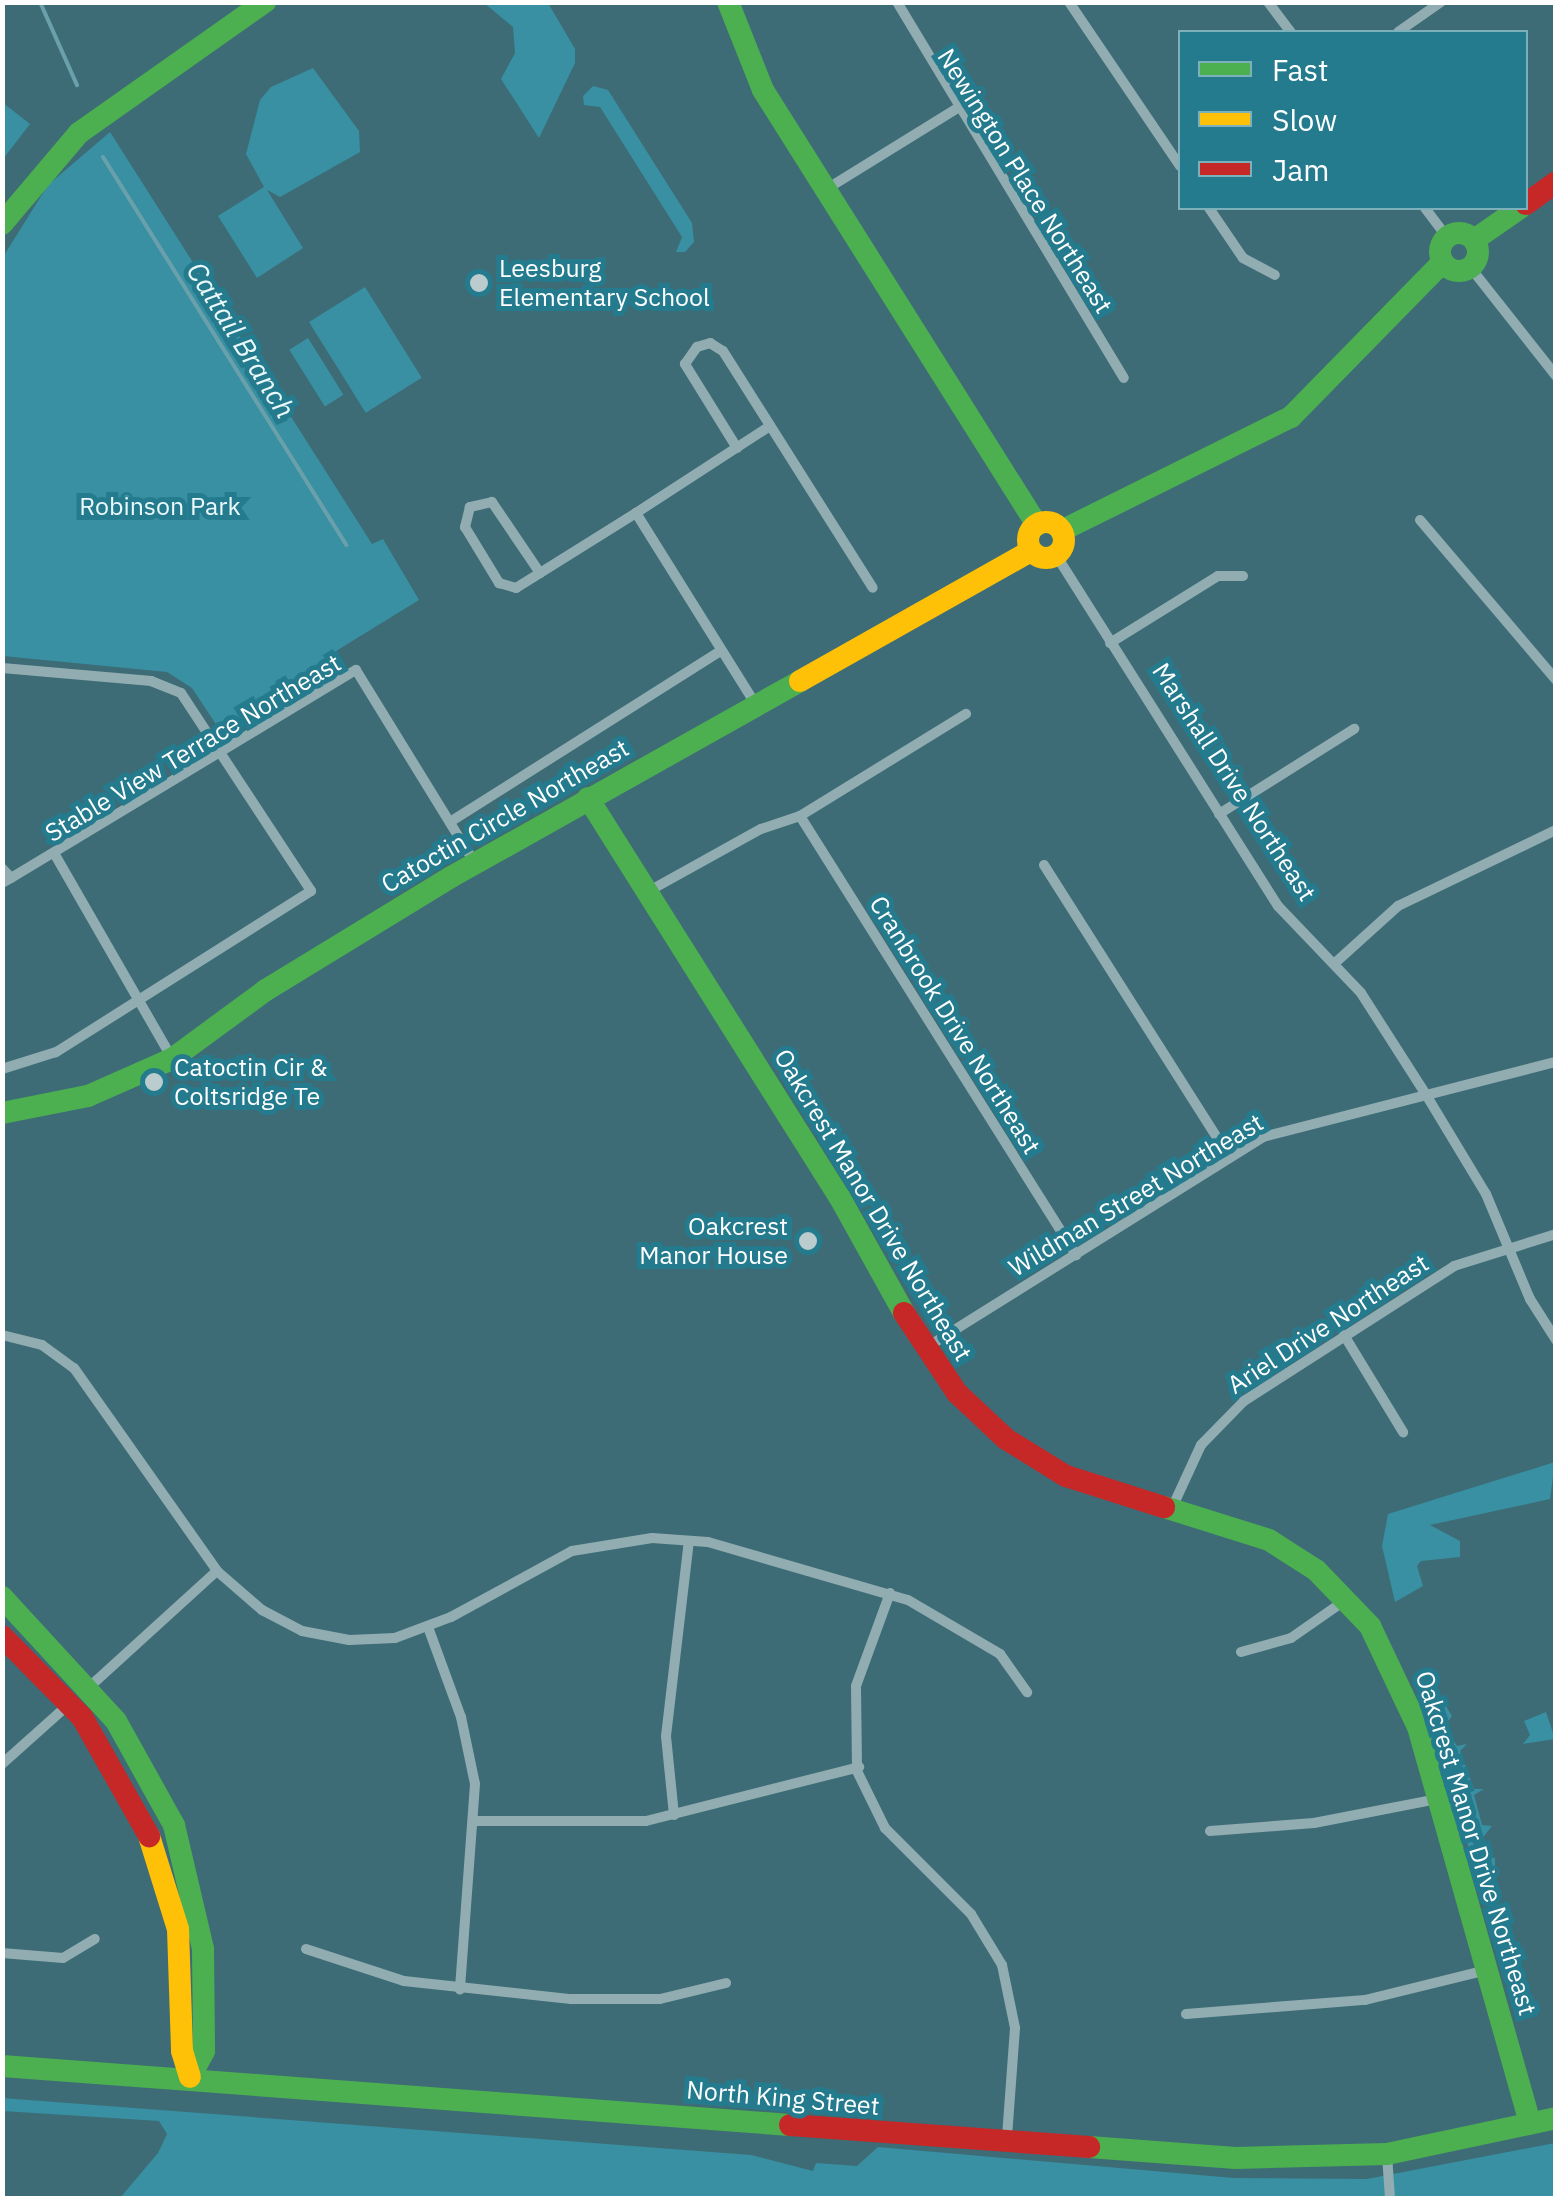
<!DOCTYPE html>
<html>
<head>
<meta charset="utf-8">
<style>
  body { margin:0 }
  #map { position:relative; width:1558px; height:2201px; overflow:hidden; background:#3d6c76; font-family:"IBM Plex Sans",sans-serif }
  div>[style] { position:absolute }
  .green>* { inset:0; background:#3890a2; transform-origin:0 0 }
  .stream>* { height:4px; margin:-2px; padding:0 2px; transform-origin:2px; border-radius:2px; background:#6aa0ac }
  .street>* { height:10px; margin:-5px; padding:0 5px; transform-origin:5px; border-radius:5px; background:#91adb2 }
  .fast>* { height:22px; margin:-11px; padding:0 11px; transform-origin:11px; border-radius:11px; background:#4caf50 }
  .fast>.ring { margin:-11px; padding:0; box-sizing:content-box; background:none; border:22px solid #4caf50; border-radius:50% }
  .slow>* { height:22px; margin:-11px; padding:0 11px; transform-origin:11px; border-radius:11px; background:#ffc107 }
  .slow>.ring { margin:-11px; padding:0; box-sizing:content-box; background:none; border:22px solid #ffc107; border-radius:50% }
  .jam>* { height:22px; margin:-11px; padding:0 11px; transform-origin:11px; border-radius:11px; background:#c62828 }
  .dots>* { width:28px; height:28px; translate:-50% -50%; box-sizing:border-box; border:5px solid #257b8e; border-radius:50% }
  span { translate:-50% -50%; white-space:nowrap; text-align:center; line-height:1.15; -webkit-text-stroke:10px #257b8e; paint-order:stroke }
  .street-label { font-size:25px; color:#fff }
  .poi-label { font-size:25px; color:#fff }
  .left { translate:0 -50%; text-align:left }
  .right { translate:-100% -50%; text-align:right }
  .park-label { font-size:25px; color:#ecf9fc }
  .water-label { font-size:28px; color:#ecf9fb; font-style:italic }
  .frame { position:absolute; inset:0; border:5px solid #fff; pointer-events:none }
  .legend { position:absolute; left:1178px; top:30px; width:350px; height:180px; box-sizing:border-box; background:#257b8e; border:2px solid #7cb0bb; margin:0; padding:12px 18px; list-style:none; font-size:30px; color:#fff }
  .legend li { display:flex; align-items:center; gap:20px; height:50px }
  .legend b { width:50px; border:2px solid #7cb0bb }
</style>
</head>
<body>
<div id="map">
  <div class="green">
    <i style="clip-path:polygon(484px 3px,548px 3px,575px 49px,575px 63px,539px 138px,501px 79px,515px 53px,513px 27px)"></i>
    <i style="clip-path:polygon(313px 68px,359px 131px,360px 152px,280px 197px,267px 190px,303px 248px,257px 278px,218px 216px,264px 187px,246px 154px,260px 100px,271px 87px)"></i>
    <i style="clip-path:polygon(593px 86px,608px 90px,692px 223px,694px 242px,685px 252px,676px 252px,682px 237px,600px 107px,584px 105px,583px 96px)"></i>
    <i style="clip-path:polygon(2px 102px,30px 124px,3px 159px,2px 159px)"></i>
    <i style="clip-path:polygon(110px 132px,372px 544px,383px 539px,419px 600px,328px 656px,333px 671px,223px 735px,192px 688px,167px 672px,3px 656px,3px 257px,48px 185px)"></i>
    <i style="left:365px;top:287px;width:107px;height:66px;rotate:58deg"></i>
    <i style="left:308px;top:338px;width:67px;height:22px;rotate:58deg"></i>
    <i style="clip-path:polygon(1555px 1462px,1550px 1499px,1430px 1525px,1460px 1541px,1460px 1557px,1421px 1561px,1417px 1566px,1423px 1586px,1395px 1602px,1382px 1546px,1388px 1514px)"></i>
    <i style="clip-path:polygon(1434px 1702px,1444px 1703px,1452px 1716px,1444px 1726px,1457px 1746px,1467px 1744px,1460px 1751px,1474px 1789px,1484px 1789px,1474px 1795px,1482px 1825px,1492px 1826px,1484px 1836px,1485px 1856px,1495px 1858px,1495px 1877px,1488px 1884px,1477px 1876px,1428px 1711px)"></i>
    <i style="clip-path:polygon(1546px 1712px,1555px 1739px,1523px 1744px,1530px 1735px,1524px 1721px)"></i>
    <i style="clip-path:polygon(2px 2098px,751px 2155px,813px 2171px,816px 2163px,857px 2166px,878px 2147px,1234px 2178px,1367px 2179px,1555px 2143px,1555px 2198px,120px 2198px,158px 2153px,167px 2134px,159px 2121px,3px 2111px)"></i>
  </div>
  <div class="stream">
    <i style="left:40px;top:2px;width:91px;rotate:66deg"></i>
    <i style="left:103px;top:157px;width:458px;rotate:57.9deg"></i>
  </div>
  <div class="street">
    <i style="left:897px;top:2px;width:439px;rotate:58.9deg"></i>
    <i style="left:1069px;top:2px;width:198px;rotate:55.9deg"></i>
    <i style="left:1268px;top:2px;width:38px;rotate:53deg"></i>
    <i style="left:1398px;top:32px;width:52px;rotate:-34.9deg"></i>
    <i style="left:825px;top:190px;width:154px;rotate:-31.7deg"></i>
    <i style="left:1209px;top:208px;width:60px;rotate:55.8deg"></i>
    <i style="left:1243px;top:258px;width:36px;rotate:28deg"></i>
    <i style="left:1425px;top:208px;width:36px;rotate:53deg"></i>
    <i style="left:1470px;top:267px;width:139px;rotate:51.7deg"></i>
    <i style="left:737px;top:448px;width:99px;rotate:-121.8deg"></i>
    <i style="left:685px;top:364px;width:21px;rotate:-55deg"></i>
    <i style="left:697px;top:347px;width:14px;rotate:-17deg"></i>
    <i style="left:710px;top:343px;width:15px;rotate:32deg"></i>
    <i style="left:723px;top:351px;width:280px;rotate:57.7deg"></i>
    <i style="left:636px;top:513px;width:229px;rotate:58deg"></i>
    <i style="left:1420px;top:520px;width:210px;rotate:49.6deg"></i>
    <i style="left:1056px;top:555px;width:415px;rotate:57.7deg"></i>
    <i style="left:1278px;top:906px;width:120px;rotate:46.3deg"></i>
    <i style="left:1361px;top:993px;width:119px;rotate:57.4deg"></i>
    <i style="left:1425px;top:1093px;width:118px;rotate:58.9deg"></i>
    <i style="left:1486px;top:1194px;width:114px;rotate:67.3deg"></i>
    <i style="left:1530px;top:1299px;width:49px;rotate:57.6deg"></i>
    <i style="left:540px;top:573px;width:86px;rotate:-124.1deg"></i>
    <i style="left:492px;top:502px;width:23px;rotate:167deg"></i>
    <i style="left:470px;top:507px;width:21px;rotate:104deg"></i>
    <i style="left:465px;top:527px;width:66px;rotate:58.7deg"></i>
    <i style="left:499px;top:583px;width:18px;rotate:16deg"></i>
    <i style="left:516px;top:588px;width:142px;rotate:-32deg"></i>
    <i style="left:636px;top:513px;width:160px;rotate:-33deg"></i>
    <i style="left:1110px;top:643px;width:127px;rotate:-31.8deg"></i>
    <i style="left:1218px;top:576px;width:25px"></i>
    <i style="left:2px;top:668px;width:150px;rotate:5deg"></i>
    <i style="left:151px;top:681px;width:32px;rotate:22deg"></i>
    <i style="left:181px;top:693px;width:237px;rotate:56.7deg"></i>
    <i style="left:311px;top:891px;width:302px;rotate:147.7deg"></i>
    <i style="left:56px;top:1052px;width:57px;rotate:162.5deg"></i>
    <i style="left:1219px;top:814px;width:160px;rotate:-32.2deg"></i>
    <i style="left:800px;top:816px;width:519px;rotate:57.84deg"></i>
    <i style="left:450px;top:822px;width:320px;rotate:-32.3deg"></i>
    <i style="left:54px;top:853px;width:237px;rotate:60.1deg"></i>
    <i style="left:1044px;top:865px;width:346px;rotate:57.6deg"></i>
    <i style="left:2px;top:868px;width:13px;rotate:48deg"></i>
    <i style="left:11px;top:878px;width:10px;rotate:151deg"></i>
    <i style="left:11px;top:878px;width:403px;rotate:-31.1deg"></i>
    <i style="left:356px;top:670px;width:225px;rotate:58.4deg"></i>
    <i style="left:649px;top:891px;width:128px;rotate:-29deg"></i>
    <i style="left:761px;top:829px;width:41px;rotate:-18.4deg"></i>
    <i style="left:800px;top:816px;width:195px;rotate:-31.6deg"></i>
    <i style="left:1335px;top:963px;width:85px;rotate:-42.1deg"></i>
    <i style="left:1398px;top:906px;width:175px;rotate:-25.7deg"></i>
    <i style="left:2px;top:1335px;width:41px;rotate:14deg"></i>
    <i style="left:42px;top:1345px;width:39px;rotate:36deg"></i>
    <i style="left:74px;top:1368px;width:248px;rotate:54.8deg"></i>
    <i style="left:217px;top:1571px;width:60px;rotate:40.9deg"></i>
    <i style="left:262px;top:1610px;width:45px;rotate:27.7deg"></i>
    <i style="left:302px;top:1631px;width:48px;rotate:10.8deg"></i>
    <i style="left:349px;top:1640px;width:46px;rotate:-2.5deg"></i>
    <i style="left:395px;top:1638px;width:60px;rotate:-20.6deg"></i>
    <i style="left:451px;top:1617px;width:138px;rotate:-28.6deg"></i>
    <i style="left:572px;top:1551px;width:81px;rotate:-9.2deg"></i>
    <i style="left:652px;top:1538px;width:56px;rotate:4.1deg"></i>
    <i style="left:708px;top:1542px;width:208px;rotate:16.2deg"></i>
    <i style="left:908px;top:1600px;width:107px;rotate:30.4deg"></i>
    <i style="left:1000px;top:1654px;width:47px;rotate:54.6deg"></i>
    <i style="left:1344px;top:1335px;width:114px;rotate:58.7deg"></i>
    <i style="left:924px;top:1349px;width:400px;rotate:-32deg"></i>
    <i style="left:1263px;top:1137px;width:302px;rotate:-14.4deg"></i>
    <i style="left:1172px;top:1508px;width:69px;rotate:-65.3deg"></i>
    <i style="left:1201px;top:1445px;width:62px;rotate:-45.7deg"></i>
    <i style="left:1244px;top:1401px;width:250px;rotate:-32.7deg"></i>
    <i style="left:1454px;top:1266px;width:107px;rotate:-17.4deg"></i>
    <i style="left:890px;top:1593px;width:99px;rotate:110.1deg"></i>
    <i style="left:856px;top:1686px;width:85px;rotate:89.3deg"></i>
    <i style="left:857px;top:1771px;width:64px;rotate:63.8deg"></i>
    <i style="left:885px;top:1828px;width:122px;rotate:45deg"></i>
    <i style="left:971px;top:1914px;width:60px;rotate:58.7deg"></i>
    <i style="left:1002px;top:1965px;width:64px;rotate:78.3deg"></i>
    <i style="left:1015px;top:2028px;width:109px;rotate:94.2deg"></i>
    <i style="left:428px;top:1627px;width:96px;rotate:69.9deg"></i>
    <i style="left:461px;top:1717px;width:68px;rotate:78.2deg"></i>
    <i style="left:475px;top:1784px;width:206px;rotate:94.2deg"></i>
    <i style="left:1241px;top:1652px;width:52px;rotate:-15.6deg"></i>
    <i style="left:1291px;top:1638px;width:68px;rotate:-34.9deg"></i>
    <i style="left:86px;top:1690px;width:177px;rotate:-42.3deg"></i>
    <i style="left:2px;top:1764px;width:90px;rotate:-41.8deg"></i>
    <i style="left:674px;top:1815px;width:79px;rotate:-95.8deg"></i>
    <i style="left:666px;top:1736px;width:196px;rotate:-83.3deg"></i>
    <i style="left:475px;top:1821px;width:171px"></i>
    <i style="left:646px;top:1821px;width:220px;rotate:-14.2deg"></i>
    <i style="left:1210px;top:1831px;width:104px;rotate:-4.4deg"></i>
    <i style="left:1314px;top:1823px;width:125px;rotate:-11deg"></i>
    <i style="left:306px;top:1949px;width:103px;rotate:18.1deg"></i>
    <i style="left:404px;top:1981px;width:168px;rotate:6.2deg"></i>
    <i style="left:571px;top:1999px;width:89px"></i>
    <i style="left:660px;top:1999px;width:68px;rotate:-13.6deg"></i>
    <i style="left:2px;top:1953px;width:61px;rotate:4.7deg"></i>
    <i style="left:63px;top:1958px;width:37px;rotate:-31deg"></i>
    <i style="left:1186px;top:2014px;width:180px;rotate:-4.5deg"></i>
    <i style="left:1365px;top:2000px;width:126px;rotate:-13.8deg"></i>
    <i style="left:1387px;top:2155px;width:43px;rotate:86deg"></i>
  </div>
  <div class="fast">
    <i style="left:728px;top:2px;width:95px;rotate:68.3deg"></i>
    <i style="left:763px;top:90px;width:514px;rotate:57.79deg"></i>
    <i style="left:2px;top:224px;width:119px;rotate:-49.8deg"></i>
    <i style="left:79px;top:133px;width:228px;rotate:-35.2deg"></i>
    <i class="ring" style="left:1440px;top:233px;width:16px;height:16px"></i>
    <i style="left:1474px;top:240px;width:56px;rotate:-34.8deg"></i>
    <i style="left:1061px;top:531px;width:257px;rotate:-26.4deg"></i>
    <i style="left:1291px;top:417px;width:217px;rotate:-45.6deg"></i>
    <i style="left:588px;top:798px;width:473px;rotate:57.8deg"></i>
    <i style="left:840px;top:1198px;width:132px;rotate:60.9deg"></i>
    <i style="left:2px;top:1113px;width:88px;rotate:-11.2deg"></i>
    <i style="left:88px;top:1096px;width:92px;rotate:-23.8deg"></i>
    <i style="left:172px;top:1059px;width:117px;rotate:-36.3deg"></i>
    <i style="left:266px;top:990px;width:217px;rotate:-31.4deg"></i>
    <i style="left:451px;top:877px;width:400px;rotate:-29.3deg"></i>
    <i style="left:1164px;top:1507px;width:110px;rotate:17.4deg"></i>
    <i style="left:1269px;top:1540px;width:56px;rotate:32.6deg"></i>
    <i style="left:1316px;top:1570px;width:78px;rotate:46deg"></i>
    <i style="left:1370px;top:1626px;width:112px;rotate:64.6deg"></i>
    <i style="left:1418px;top:1727px;width:412px;rotate:74.2deg"></i>
    <i style="left:2px;top:1597px;width:168px;rotate:47.4deg"></i>
    <i style="left:116px;top:1721px;width:119px;rotate:60.9deg"></i>
    <i style="left:174px;top:1825px;width:127px;rotate:76.8deg"></i>
    <i style="left:203px;top:1949px;width:102px;rotate:89.4deg"></i>
    <i style="left:204px;top:2051px;width:30px;rotate:118deg"></i>
    <i style="left:2px;top:2066px;width:790px;rotate:4.28deg"></i>
    <i style="left:1089px;top:2147px;width:147px;rotate:4.3deg"></i>
    <i style="left:1236px;top:2158px;width:151px;rotate:-1.5deg"></i>
    <i style="left:1387px;top:2154px;width:173px;rotate:-12deg"></i>
  </div>
  <div class="slow">
    <i class="ring" style="left:1028px;top:522px;width:14px;height:14px"></i>
    <i style="left:800px;top:681px;width:265px;rotate:-29.4deg"></i>
    <i style="left:149px;top:1836px;width:97px;rotate:72.7deg"></i>
    <i style="left:178px;top:1929px;width:122px;rotate:88.1deg"></i>
    <i style="left:182px;top:2051px;width:27px;rotate:73deg"></i>
  </div>
  <div class="jam">
    <i style="left:1526px;top:204px;width:37px;rotate:-36deg"></i>
    <i style="left:904px;top:1313px;width:96px;rotate:56.5deg"></i>
    <i style="left:957px;top:1393px;width:67px;rotate:43.2deg"></i>
    <i style="left:1006px;top:1439px;width:70px;rotate:31.7deg"></i>
    <i style="left:1066px;top:1476px;width:103px;rotate:17.6deg"></i>
    <i style="left:2px;top:1636px;width:114px;rotate:45.4deg"></i>
    <i style="left:82px;top:1717px;width:137px;rotate:60.6deg"></i>
    <i style="left:790px;top:2125px;width:300px;rotate:4.2deg"></i>
  </div>
  <div class="dots">
    <i style="left:479px;top:283px;background:#bbcccf"></i>
    <i style="left:154px;top:1082px;background:#bbcccf"></i>
    <i style="left:808px;top:1241px;background:#bbcccf"></i>
  </div>
  <div class="street-label">
    <span style="left:1025px;top:181px;rotate:58deg">Newington Place Northeast</span>
    <span style="left:193px;top:748px;rotate:-31deg">Stable View Terrace Northeast</span>
    <span style="left:1234px;top:782px;rotate:57deg">Marshall Drive Northeast</span>
    <span style="left:505px;top:816px;rotate:-30deg">Catoctin Circle Northeast</span>
    <span style="left:955px;top:1025px;rotate:58deg">Cranbrook Drive Northeast</span>
    <span style="left:1136px;top:1195px;rotate:-31deg">Wildman Street Northeast</span>
    <span style="left:873px;top:1205px;rotate:59deg">Oakcrest Manor Drive Northeast</span>
    <span style="left:1328px;top:1324px;rotate:-33deg">Ariel Drive Northeast</span>
    <span style="left:1476px;top:1843px;rotate:73deg">Oakcrest Manor Drive Northeast</span>
    <span style="left:783px;top:2098px;rotate:5deg">North King Street</span>
  </div>
  <div class="poi-label">
    <span class="left" style="left:499px;top:283px">Leesburg<br>Elementary School</span>
    <span class="left" style="left:174px;top:1082px">Catoctin Cir &amp;<br>Coltsridge Te</span>
    <span class="right" style="left:788px;top:1241px">Oakcrest<br>Manor House</span>
  </div>
  <div class="park-label">
    <span style="left:160px;top:506px">Robinson Park</span>
  </div>
  <div class="water-label">
    <span style="left:241px;top:340px;rotate:58deg">Cattail Branch</span>
  </div>
  <div class="frame"></div>
  <ul class="legend">
  <li><b style="height:12px;background:#4caf50"></b>Fast</li>
  <li><b style="height:12px;background:#ffc107"></b>Slow</li>
  <li><b style="height:12px;background:#c62828"></b>Jam</li>
  </ul>
</div>
</body>
</html>
